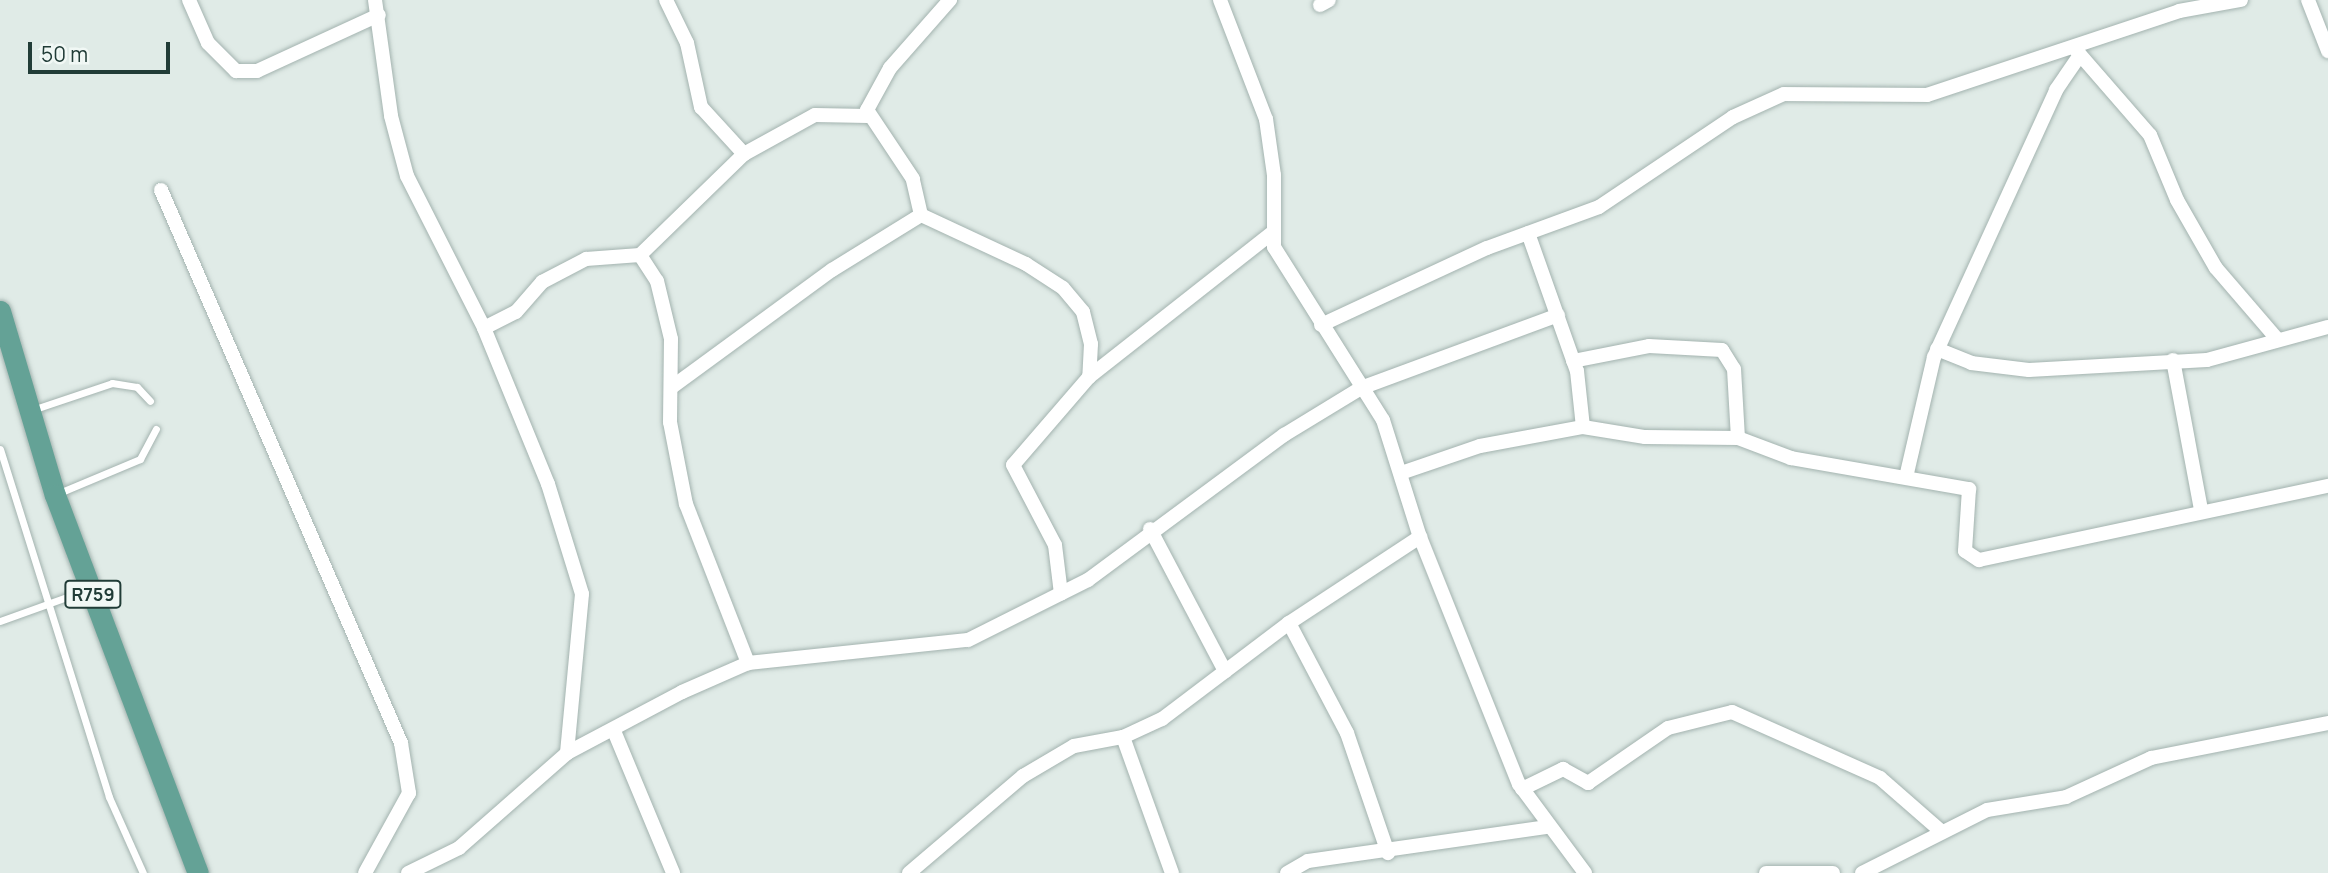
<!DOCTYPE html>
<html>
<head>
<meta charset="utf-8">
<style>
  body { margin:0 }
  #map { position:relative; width:2328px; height:873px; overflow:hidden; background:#e0ebe7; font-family:Manrope,sans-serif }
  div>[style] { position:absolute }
  .roads { filter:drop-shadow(0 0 2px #a3b3af) drop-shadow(0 0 2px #a3b3af) }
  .lane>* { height:7px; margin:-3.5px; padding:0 3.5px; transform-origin:3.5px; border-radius:3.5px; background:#fff }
  .street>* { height:14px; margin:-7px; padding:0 7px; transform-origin:7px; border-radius:7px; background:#fff }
  .primary>* { height:21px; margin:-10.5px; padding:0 10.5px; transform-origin:10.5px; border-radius:10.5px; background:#64a296 }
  span { translate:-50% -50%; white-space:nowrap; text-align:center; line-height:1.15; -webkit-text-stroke:5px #f1f8f5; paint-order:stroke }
  .shield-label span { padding:2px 5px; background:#f1f8f5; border:2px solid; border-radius:5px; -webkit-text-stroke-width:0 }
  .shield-label { font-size:18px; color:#213c37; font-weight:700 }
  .scale { position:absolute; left:28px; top:42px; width:142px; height:32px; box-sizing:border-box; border:4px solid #213c37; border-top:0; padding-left:9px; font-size:21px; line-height:24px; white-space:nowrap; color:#213c37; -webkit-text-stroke:5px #f1f8f5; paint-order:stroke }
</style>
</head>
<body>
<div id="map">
  <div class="roads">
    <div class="lane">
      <i style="left:32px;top:410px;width:84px;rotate:-18.6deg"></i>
      <i style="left:112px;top:383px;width:25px;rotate:9deg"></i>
      <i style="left:137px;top:387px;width:19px;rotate:47deg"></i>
      <i style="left:0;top:449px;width:365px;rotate:72.6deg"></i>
      <i style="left:109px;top:797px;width:83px;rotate:65.9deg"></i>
      <i style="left:59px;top:493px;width:88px;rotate:-22.8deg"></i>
      <i style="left:140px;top:459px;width:34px;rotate:-62deg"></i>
      <i style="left:0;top:621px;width:91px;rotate:-19.8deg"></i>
    </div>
    <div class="street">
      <i style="left:189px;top:0;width:47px;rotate:66.2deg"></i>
      <i style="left:208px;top:43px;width:40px;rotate:45deg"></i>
      <i style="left:236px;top:71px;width:21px"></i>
      <i style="left:257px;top:71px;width:134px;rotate:-24.7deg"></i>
      <i style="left:375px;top:0;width:117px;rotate:82.1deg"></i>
      <i style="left:391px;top:116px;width:62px;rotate:75.1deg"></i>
      <i style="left:407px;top:176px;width:170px;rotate:63.1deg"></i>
      <i style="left:484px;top:328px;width:169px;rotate:67.7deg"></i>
      <i style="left:548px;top:484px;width:115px;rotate:72.8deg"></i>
      <i style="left:582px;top:594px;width:160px;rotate:95.4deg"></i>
      <i style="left:666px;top:0;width:48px;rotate:64deg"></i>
      <i style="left:687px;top:43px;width:66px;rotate:77.7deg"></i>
      <i style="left:701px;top:107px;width:64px;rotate:47.5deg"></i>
      <i style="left:1220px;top:0;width:128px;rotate:68.9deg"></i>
      <i style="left:1266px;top:119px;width:57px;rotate:81.9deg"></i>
      <i style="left:1274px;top:175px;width:72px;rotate:90deg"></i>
      <i style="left:1274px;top:247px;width:204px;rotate:57.8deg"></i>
      <i style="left:1383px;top:420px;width:123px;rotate:72.5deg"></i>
      <i style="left:1420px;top:537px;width:266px;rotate:68.2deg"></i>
      <i style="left:1519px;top:784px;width:111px;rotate:53.4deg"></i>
      <i style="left:2308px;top:0;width:55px;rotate:68.6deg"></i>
      <i style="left:1320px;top:5px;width:10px;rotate:-29deg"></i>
      <i style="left:2076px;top:50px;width:113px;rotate:49deg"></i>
      <i style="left:2150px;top:135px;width:70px;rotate:67.4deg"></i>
      <i style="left:2177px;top:200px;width:78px;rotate:60.2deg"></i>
      <i style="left:2216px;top:268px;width:94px;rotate:49.3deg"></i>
      <i style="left:161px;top:190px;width:603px;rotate:66.54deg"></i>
      <i style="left:401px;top:743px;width:51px;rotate:80.9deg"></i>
      <i style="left:409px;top:793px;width:91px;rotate:118.8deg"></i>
      <i style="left:921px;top:215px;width:116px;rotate:25deg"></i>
      <i style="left:1026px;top:264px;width:44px;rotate:33deg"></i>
      <i style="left:1063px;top:288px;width:31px;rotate:50deg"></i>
      <i style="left:1083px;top:312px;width:33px;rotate:76deg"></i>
      <i style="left:1091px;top:344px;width:33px;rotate:93deg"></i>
      <i style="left:1089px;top:377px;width:116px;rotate:130.8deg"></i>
      <i style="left:1013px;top:465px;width:90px;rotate:62.3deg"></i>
      <i style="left:1055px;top:545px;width:49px;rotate:83deg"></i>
      <i style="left:1528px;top:233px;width:146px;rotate:70.5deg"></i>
      <i style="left:1577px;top:371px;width:56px;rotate:83.9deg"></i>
      <i style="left:640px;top:255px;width:31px;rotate:57deg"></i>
      <i style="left:657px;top:281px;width:60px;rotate:76.4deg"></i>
      <i style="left:671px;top:339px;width:83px;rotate:90.7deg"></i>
      <i style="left:670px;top:422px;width:84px;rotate:79deg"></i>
      <i style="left:686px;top:504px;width:171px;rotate:68.7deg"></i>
      <i style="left:1321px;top:325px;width:183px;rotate:-24.9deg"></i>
      <i style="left:1487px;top:248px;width:119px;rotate:-20.1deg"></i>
      <i style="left:1599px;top:207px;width:161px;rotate:-33.9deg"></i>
      <i style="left:1733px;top:117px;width:56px;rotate:-24.3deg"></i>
      <i style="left:1784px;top:94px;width:143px;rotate:0.4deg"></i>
      <i style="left:1927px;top:95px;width:266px;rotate:-18.4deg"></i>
      <i style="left:2179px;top:11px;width:63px;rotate:-10.1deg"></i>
      <i style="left:484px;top:328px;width:36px;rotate:-27deg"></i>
      <i style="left:516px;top:312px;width:40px;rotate:-49deg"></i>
      <i style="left:542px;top:282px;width:50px;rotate:-27.6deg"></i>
      <i style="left:586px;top:259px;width:54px;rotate:-4.2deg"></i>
      <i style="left:640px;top:255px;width:145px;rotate:-44.2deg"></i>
      <i style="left:744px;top:154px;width:81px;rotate:-28.8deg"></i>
      <i style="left:815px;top:115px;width:53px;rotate:1.1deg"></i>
      <i style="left:1937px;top:349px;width:37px;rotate:22deg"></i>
      <i style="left:1971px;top:363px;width:58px;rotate:6.9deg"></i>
      <i style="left:2029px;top:370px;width:178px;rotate:-3.2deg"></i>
      <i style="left:2207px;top:360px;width:125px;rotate:-15.3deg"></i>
      <i style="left:2173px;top:360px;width:153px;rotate:79.4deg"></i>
      <i style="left:1573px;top:361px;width:77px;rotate:-11.2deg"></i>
      <i style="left:1649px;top:346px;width:73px;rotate:3.1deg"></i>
      <i style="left:1722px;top:350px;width:22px;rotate:58deg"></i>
      <i style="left:1734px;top:369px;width:69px;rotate:86.7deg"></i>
      <i style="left:1089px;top:377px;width:233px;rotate:-38.2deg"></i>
      <i style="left:672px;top:387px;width:198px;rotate:-36.2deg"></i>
      <i style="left:832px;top:270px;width:105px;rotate:-31.7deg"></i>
      <i style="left:921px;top:215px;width:37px;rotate:-103deg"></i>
      <i style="left:913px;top:179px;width:83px;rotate:-123.7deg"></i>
      <i style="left:867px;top:110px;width:48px;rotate:-61.3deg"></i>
      <i style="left:890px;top:68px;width:91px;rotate:-48.6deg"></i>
      <i style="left:1401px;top:473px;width:83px;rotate:-18.9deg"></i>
      <i style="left:1480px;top:446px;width:105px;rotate:-10.5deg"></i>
      <i style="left:1583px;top:427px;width:63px;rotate:9.2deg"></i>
      <i style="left:1645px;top:437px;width:93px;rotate:0.6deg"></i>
      <i style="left:1738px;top:438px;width:57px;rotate:20.7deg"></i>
      <i style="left:1791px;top:458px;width:181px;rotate:9.9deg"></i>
      <i style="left:1969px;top:489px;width:62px;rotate:93.7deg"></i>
      <i style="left:1965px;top:551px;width:17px;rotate:33deg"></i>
      <i style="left:1979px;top:560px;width:357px;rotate:-12deg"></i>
      <i style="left:1907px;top:473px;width:119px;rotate:-76.9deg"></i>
      <i style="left:1934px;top:357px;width:294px;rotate:-65.4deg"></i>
      <i style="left:2056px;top:90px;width:42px;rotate:-55.6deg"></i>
      <i style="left:1150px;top:529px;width:161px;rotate:62.2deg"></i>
      <i style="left:1289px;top:623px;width:124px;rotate:62.2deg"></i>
      <i style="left:1347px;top:733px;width:127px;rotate:71.1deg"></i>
      <i style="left:614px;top:731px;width:154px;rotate:67.4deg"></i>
      <i style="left:1123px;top:737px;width:145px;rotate:70.2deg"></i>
      <i style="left:1522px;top:789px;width:46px;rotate:-26deg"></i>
      <i style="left:1563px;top:769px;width:29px;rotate:29deg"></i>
      <i style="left:1588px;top:783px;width:97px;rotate:-34.5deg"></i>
      <i style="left:1668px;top:728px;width:66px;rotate:-14deg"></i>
      <i style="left:1732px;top:712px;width:162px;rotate:24deg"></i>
      <i style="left:1880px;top:778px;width:82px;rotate:41.1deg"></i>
      <i style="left:408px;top:873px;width:57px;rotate:-26.1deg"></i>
      <i style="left:459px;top:848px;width:144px;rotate:-41.3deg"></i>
      <i style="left:567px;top:753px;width:130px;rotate:-27.9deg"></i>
      <i style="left:682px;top:692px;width:72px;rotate:-23.7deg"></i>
      <i style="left:748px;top:663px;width:221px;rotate:-6deg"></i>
      <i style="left:968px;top:640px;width:134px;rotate:-26.6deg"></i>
      <i style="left:1088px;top:580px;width:244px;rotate:-36.5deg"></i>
      <i style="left:1284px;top:435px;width:90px;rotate:-31.4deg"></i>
      <i style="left:1361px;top:388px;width:210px;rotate:-20.3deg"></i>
      <i style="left:909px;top:873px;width:150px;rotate:-40.4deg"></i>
      <i style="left:1023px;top:776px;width:59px;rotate:-30.5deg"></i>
      <i style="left:1074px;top:746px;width:50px;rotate:-10.4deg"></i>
      <i style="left:1123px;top:737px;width:43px;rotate:-24.8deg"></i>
      <i style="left:1162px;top:719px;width:159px;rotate:-37.1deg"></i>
      <i style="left:1289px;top:623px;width:157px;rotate:-33.3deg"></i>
      <i style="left:1287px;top:873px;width:24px;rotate:-30deg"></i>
      <i style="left:1308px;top:861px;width:242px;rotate:-8.1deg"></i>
      <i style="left:1766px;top:873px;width:67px"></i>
      <i style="left:1862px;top:873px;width:140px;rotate:-26.7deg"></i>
      <i style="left:1987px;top:810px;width:80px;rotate:-9.3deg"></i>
      <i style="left:2066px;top:797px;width:94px;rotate:-24.6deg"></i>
      <i style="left:2151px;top:758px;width:180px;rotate:-11.2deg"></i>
    </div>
    <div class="primary">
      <i style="left:0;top:311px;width:192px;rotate:73.4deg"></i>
      <i style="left:55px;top:495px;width:404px;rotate:69.3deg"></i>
    </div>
  </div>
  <div class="shield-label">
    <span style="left:93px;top:594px">R759</span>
  </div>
  <div class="scale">50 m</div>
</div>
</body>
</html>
